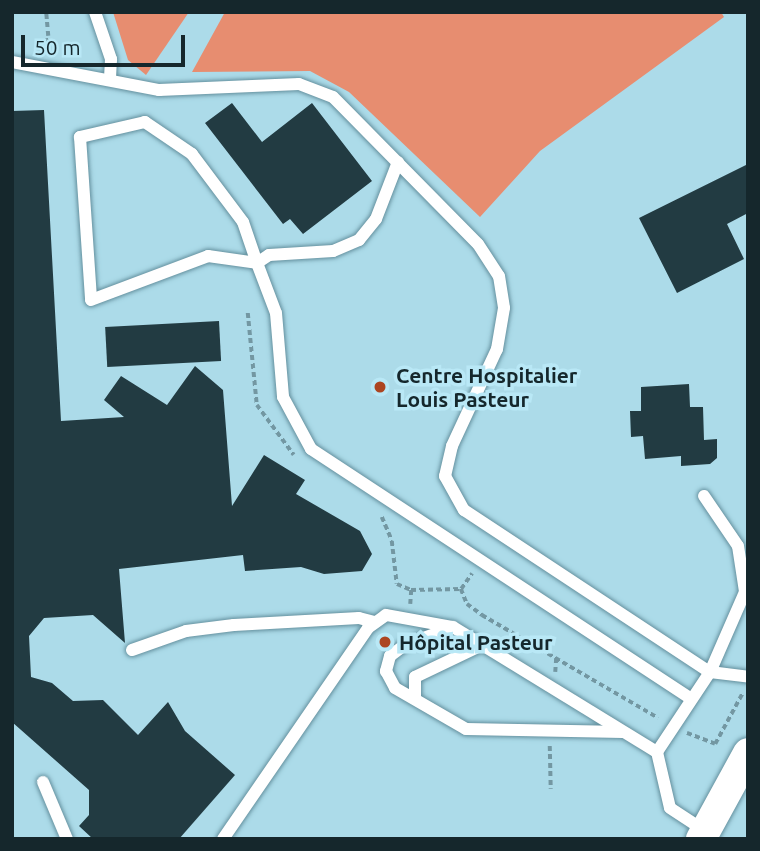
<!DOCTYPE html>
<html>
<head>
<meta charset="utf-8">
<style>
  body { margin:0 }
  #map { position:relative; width:760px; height:851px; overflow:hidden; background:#acdbe9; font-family:Ubuntu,sans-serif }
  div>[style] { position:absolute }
  .green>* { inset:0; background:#e78d70 }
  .building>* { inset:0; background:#223b42; transform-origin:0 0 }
  .path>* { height:3.5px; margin-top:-1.75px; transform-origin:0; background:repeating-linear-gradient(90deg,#7397a2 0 5px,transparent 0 8.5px) }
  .roads { filter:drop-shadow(0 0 2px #64909e) drop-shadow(0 0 2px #64909e) }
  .service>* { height:12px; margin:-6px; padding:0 6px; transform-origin:6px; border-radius:6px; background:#fff }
  .tertiary>* { height:30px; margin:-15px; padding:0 15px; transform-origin:15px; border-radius:15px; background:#fff }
  .dots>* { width:19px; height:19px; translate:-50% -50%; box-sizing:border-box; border:4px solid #b9e8f6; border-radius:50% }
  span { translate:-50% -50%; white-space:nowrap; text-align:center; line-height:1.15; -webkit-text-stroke:7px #b9e8f6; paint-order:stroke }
  .poi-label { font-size:21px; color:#15272c; font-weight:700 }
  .left { translate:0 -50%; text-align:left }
  .frame { position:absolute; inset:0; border:14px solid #15272c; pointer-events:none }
  .scale { position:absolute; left:21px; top:35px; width:164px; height:32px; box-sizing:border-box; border:4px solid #15272c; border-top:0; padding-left:9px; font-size:21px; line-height:24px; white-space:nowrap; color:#15272c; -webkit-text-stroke:5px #b9e8f6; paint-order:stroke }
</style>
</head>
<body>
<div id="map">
  <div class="green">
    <i style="clip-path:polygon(113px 12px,189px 12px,146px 75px,128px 60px)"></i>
    <i style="clip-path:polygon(225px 12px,721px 12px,724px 17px,540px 151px,480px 217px,349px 92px,310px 71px,192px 72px)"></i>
  </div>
  <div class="building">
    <i style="clip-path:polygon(232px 103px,262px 142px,312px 103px,372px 181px,303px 234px,290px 219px,283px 224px,205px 123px)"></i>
    <i style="clip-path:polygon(44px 110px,61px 421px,124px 417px,104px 400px,121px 376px,167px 405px,195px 366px,223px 390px,232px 506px,264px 455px,305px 480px,296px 494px,360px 531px,372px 554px,362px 571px,324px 574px,301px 567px,245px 571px,243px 555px,119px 569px,125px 643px,93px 615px,44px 618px,29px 636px,31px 677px,52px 683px,73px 701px,103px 700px,138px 735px,168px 702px,185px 731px,235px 775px,179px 839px,93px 839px,79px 826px,89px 815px,89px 790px,12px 722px,12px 111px)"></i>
    <i style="clip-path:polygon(748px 164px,748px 213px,727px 224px,744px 259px,677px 293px,639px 218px)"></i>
    <i style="left:219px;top:321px;width:40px;height:114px;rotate:87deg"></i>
    <i style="clip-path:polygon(689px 384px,690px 407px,703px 407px,704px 440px,717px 439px,717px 458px,710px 464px,681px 466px,681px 456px,645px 459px,643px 436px,631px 437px,630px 411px,641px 411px,641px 387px)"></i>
  </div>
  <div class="path">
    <i style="left:42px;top:51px;width:16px;rotate:-68deg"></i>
    <i style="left:48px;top:36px;width:24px;rotate:-95deg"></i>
    <i style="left:248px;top:313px;width:92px;rotate:84.4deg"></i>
    <i style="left:257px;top:405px;width:62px;rotate:53.5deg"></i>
    <i style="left:382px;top:517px;width:26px;rotate:67deg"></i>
    <i style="left:392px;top:541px;width:43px;rotate:83.4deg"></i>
    <i style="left:397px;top:584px;width:15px;rotate:23deg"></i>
    <i style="left:461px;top:589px;width:16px;rotate:68deg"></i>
    <i style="left:467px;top:604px;width:19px;rotate:36deg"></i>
    <i style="left:482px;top:615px;width:204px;rotate:30.3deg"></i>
    <i style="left:410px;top:604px;width:14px;rotate:-86deg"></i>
    <i style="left:411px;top:590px;width:50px;rotate:-1.1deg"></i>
    <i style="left:461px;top:589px;width:19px;rotate:-55deg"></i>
    <i style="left:555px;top:672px;width:16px;rotate:-86deg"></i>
    <i style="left:687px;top:733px;width:30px;rotate:21deg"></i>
    <i style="left:715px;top:744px;width:57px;rotate:-61.6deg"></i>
    <i style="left:550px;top:746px;width:43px;rotate:88.7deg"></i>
  </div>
  <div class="roads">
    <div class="service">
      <i style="left:95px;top:12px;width:50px;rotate:71.2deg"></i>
      <i style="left:111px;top:59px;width:20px;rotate:93deg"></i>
      <i style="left:12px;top:62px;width:150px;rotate:10.8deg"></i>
      <i style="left:159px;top:90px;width:140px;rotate:-2.5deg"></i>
      <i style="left:299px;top:84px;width:36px;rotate:21deg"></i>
      <i style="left:333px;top:97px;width:206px;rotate:45.4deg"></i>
      <i style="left:478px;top:244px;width:38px;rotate:57deg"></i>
      <i style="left:499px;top:276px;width:32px;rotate:81deg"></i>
      <i style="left:504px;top:308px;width:42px;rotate:99.7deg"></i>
      <i style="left:497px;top:349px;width:107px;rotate:114.9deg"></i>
      <i style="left:452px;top:446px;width:31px;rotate:103deg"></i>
      <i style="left:445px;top:476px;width:39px;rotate:61deg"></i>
      <i style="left:464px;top:510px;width:295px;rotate:33.4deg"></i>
      <i style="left:710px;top:672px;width:38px;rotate:7deg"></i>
      <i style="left:398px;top:162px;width:61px;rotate:111.1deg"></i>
      <i style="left:376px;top:219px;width:27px;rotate:129deg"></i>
      <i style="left:359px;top:240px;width:28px;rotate:157deg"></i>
      <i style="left:333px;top:251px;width:64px;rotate:176.4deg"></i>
      <i style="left:269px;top:255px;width:14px;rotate:146deg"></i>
      <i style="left:257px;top:263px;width:43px;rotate:-108.9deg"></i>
      <i style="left:243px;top:222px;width:85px;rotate:-126.9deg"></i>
      <i style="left:192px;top:154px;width:57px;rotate:-145.8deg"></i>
      <i style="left:145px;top:122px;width:67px;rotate:167deg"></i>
      <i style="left:80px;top:137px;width:163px;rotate:86.1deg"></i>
      <i style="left:91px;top:300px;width:125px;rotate:-20.6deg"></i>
      <i style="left:208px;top:256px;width:49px;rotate:8.1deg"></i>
      <i style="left:257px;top:263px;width:53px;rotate:69.2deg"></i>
      <i style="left:276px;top:313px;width:84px;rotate:85.2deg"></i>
      <i style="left:283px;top:397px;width:59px;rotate:61.7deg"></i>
      <i style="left:311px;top:449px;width:452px;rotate:33.3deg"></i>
      <i style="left:704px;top:496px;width:60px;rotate:55.8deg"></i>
      <i style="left:738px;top:546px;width:47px;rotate:81.3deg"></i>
      <i style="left:745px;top:592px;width:87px;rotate:113.6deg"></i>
      <i style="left:710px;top:672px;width:96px;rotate:123.5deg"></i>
      <i style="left:657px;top:752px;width:57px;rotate:76.9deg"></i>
      <i style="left:670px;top:808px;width:42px;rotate:33.3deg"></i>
      <i style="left:452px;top:628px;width:49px;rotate:160.8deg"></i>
      <i style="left:406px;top:644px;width:20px;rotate:143deg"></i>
      <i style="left:390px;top:656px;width:16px;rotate:105deg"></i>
      <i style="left:386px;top:671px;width:19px;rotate:62deg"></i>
      <i style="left:395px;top:688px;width:82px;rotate:30deg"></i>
      <i style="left:466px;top:729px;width:157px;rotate:1.1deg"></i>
      <i style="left:132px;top:650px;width:57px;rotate:-19.4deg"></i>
      <i style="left:186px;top:631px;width:48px;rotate:-7.1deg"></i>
      <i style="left:234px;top:625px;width:125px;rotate:-3.2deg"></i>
      <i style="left:359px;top:618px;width:16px;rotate:15deg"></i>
      <i style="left:415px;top:699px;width:22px;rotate:-90deg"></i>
      <i style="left:415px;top:677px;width:74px;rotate:-25.5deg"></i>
      <i style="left:43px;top:782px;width:62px;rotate:67.2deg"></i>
      <i style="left:223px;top:839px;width:256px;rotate:-55.5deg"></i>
      <i style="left:368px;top:628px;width:22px;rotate:-36deg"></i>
      <i style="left:386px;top:615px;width:68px;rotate:10.2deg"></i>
      <i style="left:453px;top:627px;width:239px;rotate:31.5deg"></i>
    </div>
    <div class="tertiary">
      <i style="left:701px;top:839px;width:98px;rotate:-61.3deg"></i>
    </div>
  </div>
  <div class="dots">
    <i style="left:380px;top:387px;background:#ac4521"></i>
    <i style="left:385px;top:642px;background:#ac4521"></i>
  </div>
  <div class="poi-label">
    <span class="left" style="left:396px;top:387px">Centre Hospitalier<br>Louis Pasteur</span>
    <span class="left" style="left:399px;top:642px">Hôpital Pasteur</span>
  </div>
  <div class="frame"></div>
  <div class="scale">50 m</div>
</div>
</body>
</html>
